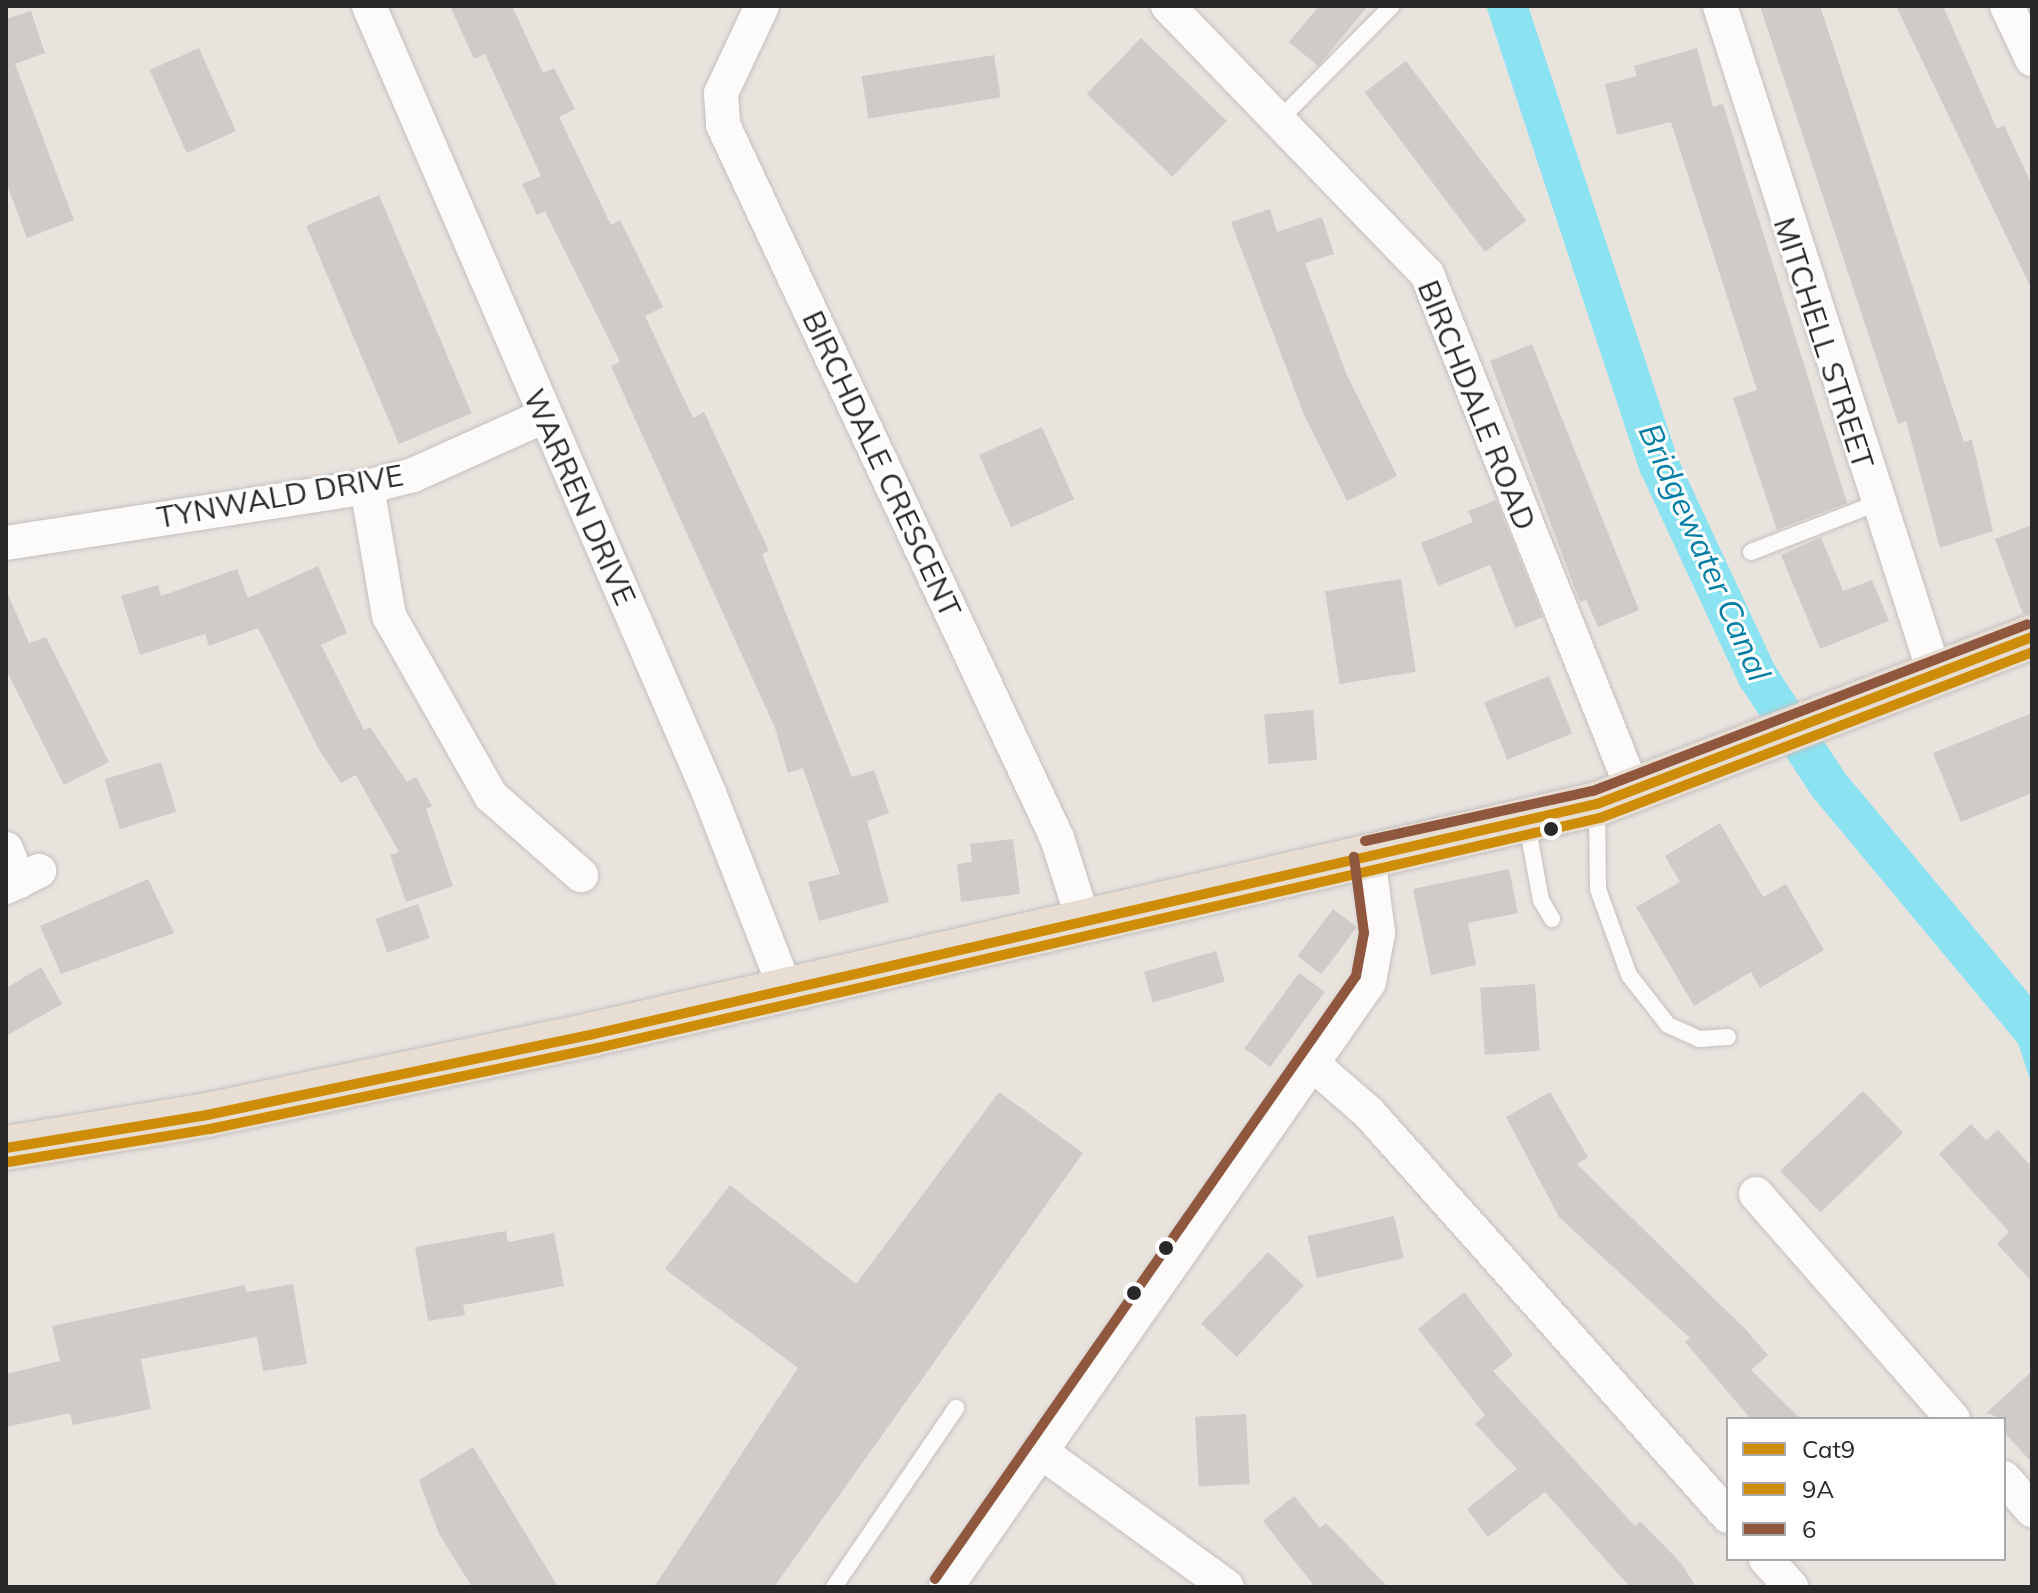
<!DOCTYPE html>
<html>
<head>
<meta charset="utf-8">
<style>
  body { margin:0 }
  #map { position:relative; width:2038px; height:1593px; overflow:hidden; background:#e9e3de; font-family:Mulish,sans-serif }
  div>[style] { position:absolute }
  .water>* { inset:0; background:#8be2f0 }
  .canal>* { height:40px; margin:-20px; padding:0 20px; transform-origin:20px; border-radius:20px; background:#8be2f0 }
  .building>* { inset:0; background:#cfcbc8; transform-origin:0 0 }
  .roads { filter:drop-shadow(0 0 2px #c2c0c0) drop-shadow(0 0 2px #c2c0c0) }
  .service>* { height:16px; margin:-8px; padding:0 8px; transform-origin:8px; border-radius:8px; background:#fcfbfa }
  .minor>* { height:34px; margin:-17px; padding:0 17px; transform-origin:17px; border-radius:17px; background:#fcfbfa }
  .trunk>* { height:44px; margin:-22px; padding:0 22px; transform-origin:22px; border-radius:22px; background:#e8ddd2 }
  .bus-1>* { height:10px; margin:-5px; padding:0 5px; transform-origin:5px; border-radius:5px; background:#ce8d08 }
  .bus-2>* { height:10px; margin:-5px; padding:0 5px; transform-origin:5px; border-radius:5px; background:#ce8d08 }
  .bus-3>* { height:10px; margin:-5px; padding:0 5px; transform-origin:5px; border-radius:5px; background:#90573f }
  .dots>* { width:22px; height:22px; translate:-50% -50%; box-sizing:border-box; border:4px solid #fff; border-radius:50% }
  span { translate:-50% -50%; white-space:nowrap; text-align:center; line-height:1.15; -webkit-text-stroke:6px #fff; paint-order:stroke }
  .street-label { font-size:30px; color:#292929 }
  .water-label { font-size:32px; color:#027ea5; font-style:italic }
  .frame { position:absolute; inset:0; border:8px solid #292929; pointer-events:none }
  .legend { position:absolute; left:1726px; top:1417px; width:280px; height:144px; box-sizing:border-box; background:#fff; border:2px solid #a9a9a9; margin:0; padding:10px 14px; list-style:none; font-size:24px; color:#292929 }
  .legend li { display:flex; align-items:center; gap:16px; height:40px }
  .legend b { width:40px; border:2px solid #a9a9a9 }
</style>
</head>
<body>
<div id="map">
  <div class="water">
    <i style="clip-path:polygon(2004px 1002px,2032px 1029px,2032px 1085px)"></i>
  </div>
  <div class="canal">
    <i style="left:1507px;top:6px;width:484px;rotate:71.7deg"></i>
    <i style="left:1659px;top:465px;width:232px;rotate:65deg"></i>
    <i style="left:1757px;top:675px;width:130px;rotate:56.9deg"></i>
    <i style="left:1828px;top:784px;width:319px;rotate:50.2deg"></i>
  </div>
  <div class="building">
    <i style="clip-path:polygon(450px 6px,512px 6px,543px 73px,554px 68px,575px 109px,559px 117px,611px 225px,620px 220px,663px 307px,645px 316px,693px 418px,704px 412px,769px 551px,762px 554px,852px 777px,874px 770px,889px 813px,867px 821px,889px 902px,819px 921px,808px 882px,840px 874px,803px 768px,788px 773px,775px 728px,611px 366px,620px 362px,545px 211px,537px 215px,522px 184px,541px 176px,485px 54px,474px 59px)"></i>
    <i style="clip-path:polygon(1319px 6px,1368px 6px,1318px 66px,1289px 42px)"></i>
    <i style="clip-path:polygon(1760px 6px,1820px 6px,1964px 442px,1972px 440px,1993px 531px,1940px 548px,1906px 421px,1898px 424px)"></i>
    <i style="clip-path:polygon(1896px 6px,1943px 6px,1997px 129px,2004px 125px,2032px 185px,2032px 290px)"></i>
    <i style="clip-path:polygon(31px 11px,45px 53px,15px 64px,74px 220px,27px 238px,6px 182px,6px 19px)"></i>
    <i style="left:1141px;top:38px;width:119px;height:78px;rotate:44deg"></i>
    <i style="left:199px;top:48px;width:91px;height:54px;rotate:66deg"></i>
    <i style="clip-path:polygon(1697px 48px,1713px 107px,1723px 104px,1847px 503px,1777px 530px,1733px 398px,1757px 390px,1671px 122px,1617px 135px,1605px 84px,1637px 76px,1634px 66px)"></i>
    <i style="left:994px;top:55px;width:43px;height:134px;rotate:81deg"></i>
    <i style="left:1406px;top:61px;width:200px;height:52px;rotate:53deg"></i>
    <i style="left:379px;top:195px;width:237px;height:79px;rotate:67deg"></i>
    <i style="clip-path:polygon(1270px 209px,1277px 232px,1322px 217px,1334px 254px,1305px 263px,1346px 373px,1397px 476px,1347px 501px,1304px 415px,1231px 222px)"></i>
    <i style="clip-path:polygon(1532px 344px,1639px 610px,1598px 627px,1586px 600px,1580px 602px,1490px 361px)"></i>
    <i style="left:1042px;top:427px;width:79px;height:69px;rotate:66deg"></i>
    <i style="clip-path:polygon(1496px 500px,1543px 617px,1515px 628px,1490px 565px,1438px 586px,1421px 543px,1473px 522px,1468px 511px)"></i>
    <i style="clip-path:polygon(2032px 525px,2032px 613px,2023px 614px,1995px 539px)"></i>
    <i style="clip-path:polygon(1821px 537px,1843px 591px,1872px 580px,1889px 621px,1820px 649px,1781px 555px)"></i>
    <i style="clip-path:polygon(318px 566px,347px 633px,321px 645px,364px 730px,370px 727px,407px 782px,416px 777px,432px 806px,426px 809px,453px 886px,406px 902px,390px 855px,399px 852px,356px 775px,341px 783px,318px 748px,258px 628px,209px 646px,205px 634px,140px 655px,121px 596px,158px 585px,161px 596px,237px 569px,248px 598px)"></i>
    <i style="left:1401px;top:579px;width:94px;height:77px;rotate:81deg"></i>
    <i style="clip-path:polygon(6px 590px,29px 643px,46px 637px,109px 762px,64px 785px,6px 670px)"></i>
    <i style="left:1549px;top:676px;width:62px;height:70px;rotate:68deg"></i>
    <i style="left:1313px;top:710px;width:50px;height:49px;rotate:85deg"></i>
    <i style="clip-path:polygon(2032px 713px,2032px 793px,1961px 822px,1933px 753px)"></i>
    <i style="left:161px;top:762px;width:52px;height:59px;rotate:73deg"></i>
    <i style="clip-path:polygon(1720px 823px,1763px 897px,1786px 884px,1824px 950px,1760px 988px,1751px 972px,1694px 1006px,1636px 907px,1680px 882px,1665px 856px)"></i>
    <i style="clip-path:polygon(1013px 839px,1020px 894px,961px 902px,957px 864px,972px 862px,970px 844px)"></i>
    <i style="clip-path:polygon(1509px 869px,1518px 913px,1468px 923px,1476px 965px,1431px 975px,1413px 889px)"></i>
    <i style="clip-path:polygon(148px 879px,174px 933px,61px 974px,40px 926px)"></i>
    <i style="left:418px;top:904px;width:36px;height:45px;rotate:71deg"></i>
    <i style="left:1333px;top:909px;width:30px;height:59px;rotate:37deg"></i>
    <i style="left:1216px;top:951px;width:32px;height:75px;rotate:74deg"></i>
    <i style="clip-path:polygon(41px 967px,62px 1004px,6px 1036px,6px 988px)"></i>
    <i style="left:1299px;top:973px;width:32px;height:93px;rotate:36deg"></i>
    <i style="left:1535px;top:984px;width:67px;height:55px;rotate:86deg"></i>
    <i style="left:1863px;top:1091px;width:58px;height:115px;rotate:46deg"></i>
    <i style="clip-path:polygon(999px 1092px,1083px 1153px,774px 1587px,654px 1587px,798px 1368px,665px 1269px,730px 1185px,856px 1284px)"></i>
    <i style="clip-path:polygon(1550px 1092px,1588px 1157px,1577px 1164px,1747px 1331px,1768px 1355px,1751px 1370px,1801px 1419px,1751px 1419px,1685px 1342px,1690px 1338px,1559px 1217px,1506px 1117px)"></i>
    <i style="clip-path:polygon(1971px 1124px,1986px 1140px,1998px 1130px,2032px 1167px,2032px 1282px,1997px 1244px,2009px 1232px,1939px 1154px)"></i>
    <i style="left:1394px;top:1216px;width:43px;height:89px;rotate:77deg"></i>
    <i style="clip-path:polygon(506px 1231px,508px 1242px,554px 1233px,564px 1286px,463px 1305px,465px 1315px,428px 1321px,415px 1247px)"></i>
    <i style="left:1268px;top:1252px;width:49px;height:98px;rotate:43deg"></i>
    <i style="clip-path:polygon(293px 1284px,307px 1364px,263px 1371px,257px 1337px,141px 1359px,151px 1409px,73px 1425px,70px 1413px,6px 1427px,6px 1374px,60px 1361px,52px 1326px,245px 1285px,246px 1292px)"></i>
    <i style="clip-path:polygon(1464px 1292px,1513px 1355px,1493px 1371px,1635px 1526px,1640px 1521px,1681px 1563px,1696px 1587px,1630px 1587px,1545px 1492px,1488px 1537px,1467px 1509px,1517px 1469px,1475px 1424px,1485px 1415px,1418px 1329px)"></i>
    <i style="clip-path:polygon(2032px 1371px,2032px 1463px,2004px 1432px,2004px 1419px,1986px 1413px)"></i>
    <i style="left:1246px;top:1414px;width:70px;height:51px;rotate:87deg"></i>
    <i style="clip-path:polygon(473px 1447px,501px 1493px,558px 1587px,472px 1587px,439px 1534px,419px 1480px)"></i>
    <i style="clip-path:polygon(1294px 1496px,1320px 1528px,1326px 1523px,1388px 1587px,1315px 1587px,1263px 1521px)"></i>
  </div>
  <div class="roads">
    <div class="service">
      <i style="left:1282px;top:117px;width:156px;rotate:-45.3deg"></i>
      <i style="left:1751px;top:552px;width:133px;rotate:-21.2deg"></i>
      <i style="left:1597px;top:806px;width:83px;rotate:89.3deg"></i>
      <i style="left:1598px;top:889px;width:91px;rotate:70.2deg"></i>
      <i style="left:1629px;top:975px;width:63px;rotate:52deg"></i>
      <i style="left:1668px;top:1025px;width:34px;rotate:24deg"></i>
      <i style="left:1699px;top:1039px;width:29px;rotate:-4deg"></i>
      <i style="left:1527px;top:824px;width:77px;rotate:79.6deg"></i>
      <i style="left:1541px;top:900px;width:22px;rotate:60deg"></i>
      <i style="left:834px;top:1587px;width:217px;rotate:-55.7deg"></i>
    </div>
    <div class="minor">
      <i style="left:369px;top:6px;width:857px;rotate:66.63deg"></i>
      <i style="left:709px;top:793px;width:212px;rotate:68.7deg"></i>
      <i style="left:762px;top:6px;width:96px;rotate:115.2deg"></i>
      <i style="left:721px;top:93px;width:32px;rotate:86deg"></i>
      <i style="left:723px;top:125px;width:787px;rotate:64.9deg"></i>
      <i style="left:1057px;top:838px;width:91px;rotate:72.2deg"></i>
      <i style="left:1168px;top:6px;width:373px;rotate:46deg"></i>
      <i style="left:1427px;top:274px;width:556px;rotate:68.24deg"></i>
      <i style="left:1720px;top:6px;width:706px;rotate:72.18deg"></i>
      <i style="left:2007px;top:6px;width:59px;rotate:64.7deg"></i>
      <i style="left:367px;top:487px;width:131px;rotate:80.3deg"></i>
      <i style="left:389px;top:616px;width:207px;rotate:60.5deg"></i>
      <i style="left:491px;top:796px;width:120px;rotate:41.3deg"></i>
      <i style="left:6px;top:543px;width:365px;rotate:-8.8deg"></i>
      <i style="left:367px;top:487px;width:48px;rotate:-14.6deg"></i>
      <i style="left:413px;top:475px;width:144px;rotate:-24.2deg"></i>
      <i style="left:6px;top:849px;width:35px;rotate:68deg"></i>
      <i style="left:6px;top:887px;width:37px;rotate:-26deg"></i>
      <i style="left:1315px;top:1066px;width:72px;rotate:41deg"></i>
      <i style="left:1369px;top:1113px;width:540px;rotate:48.3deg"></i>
      <i style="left:1756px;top:1194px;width:299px;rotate:48.8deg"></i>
      <i style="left:1040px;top:1451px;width:231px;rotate:36deg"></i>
      <i style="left:2004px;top:1478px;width:43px;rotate:48.8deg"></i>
      <i style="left:1766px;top:1559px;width:38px;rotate:48deg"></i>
      <i style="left:946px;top:1587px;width:738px;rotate:-55.04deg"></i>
      <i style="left:1369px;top:982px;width:50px;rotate:-79.6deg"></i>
      <i style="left:1378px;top:933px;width:79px;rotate:-97.3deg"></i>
    </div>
    <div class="trunk">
      <i style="left:6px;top:1148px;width:204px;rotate:-9.3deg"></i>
      <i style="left:207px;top:1115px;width:395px;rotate:-11.8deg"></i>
      <i style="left:594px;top:1034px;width:1029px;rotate:-12.92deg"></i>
      <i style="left:1597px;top:804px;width:466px;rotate:-21deg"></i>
    </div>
  </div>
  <div class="bus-1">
    <i style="left:6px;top:1148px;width:204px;rotate:-9.3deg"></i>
    <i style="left:207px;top:1115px;width:395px;rotate:-11.8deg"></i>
    <i style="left:594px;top:1034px;width:1029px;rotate:-12.92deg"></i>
    <i style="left:1597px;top:804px;width:466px;rotate:-21deg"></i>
  </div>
  <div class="bus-2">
    <i style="left:8px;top:1162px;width:205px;rotate:-9.3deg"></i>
    <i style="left:210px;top:1129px;width:395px;rotate:-11.8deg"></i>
    <i style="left:597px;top:1048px;width:1029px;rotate:-12.92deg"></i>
    <i style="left:1600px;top:818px;width:463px;rotate:-21deg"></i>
  </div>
  <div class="bus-3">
    <i style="left:1365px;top:841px;width:233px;rotate:-12.4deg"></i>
    <i style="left:1593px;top:791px;width:465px;rotate:-21deg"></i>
    <i style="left:935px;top:1579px;width:735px;rotate:-55.08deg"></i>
    <i style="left:1356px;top:976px;width:44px;rotate:-79.5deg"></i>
    <i style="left:1364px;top:933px;width:77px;rotate:-97.5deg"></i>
  </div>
  <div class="dots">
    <i style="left:1551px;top:829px;background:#292929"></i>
    <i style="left:1166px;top:1248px;background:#292929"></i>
    <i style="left:1134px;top:1293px;background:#292929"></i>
  </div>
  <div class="street-label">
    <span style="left:1824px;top:343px;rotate:72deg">MITCHELL STREET</span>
    <span style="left:1477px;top:405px;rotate:68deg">BIRCHDALE ROAD</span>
    <span style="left:882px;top:464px;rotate:65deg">BIRCHDALE CRESCENT</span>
    <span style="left:280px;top:496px;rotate:-10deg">TYNWALD DRIVE</span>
    <span style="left:580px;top:497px;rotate:66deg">WARREN DRIVE</span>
  </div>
  <div class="water-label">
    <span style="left:1705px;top:552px;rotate:66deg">Bridgewater Canal</span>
  </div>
  <div class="frame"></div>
  <ul class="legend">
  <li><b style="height:10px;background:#ce8d08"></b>Cat9</li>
  <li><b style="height:10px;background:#ce8d08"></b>9A</li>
  <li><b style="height:10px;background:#90573f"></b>6</li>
  </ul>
</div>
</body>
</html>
